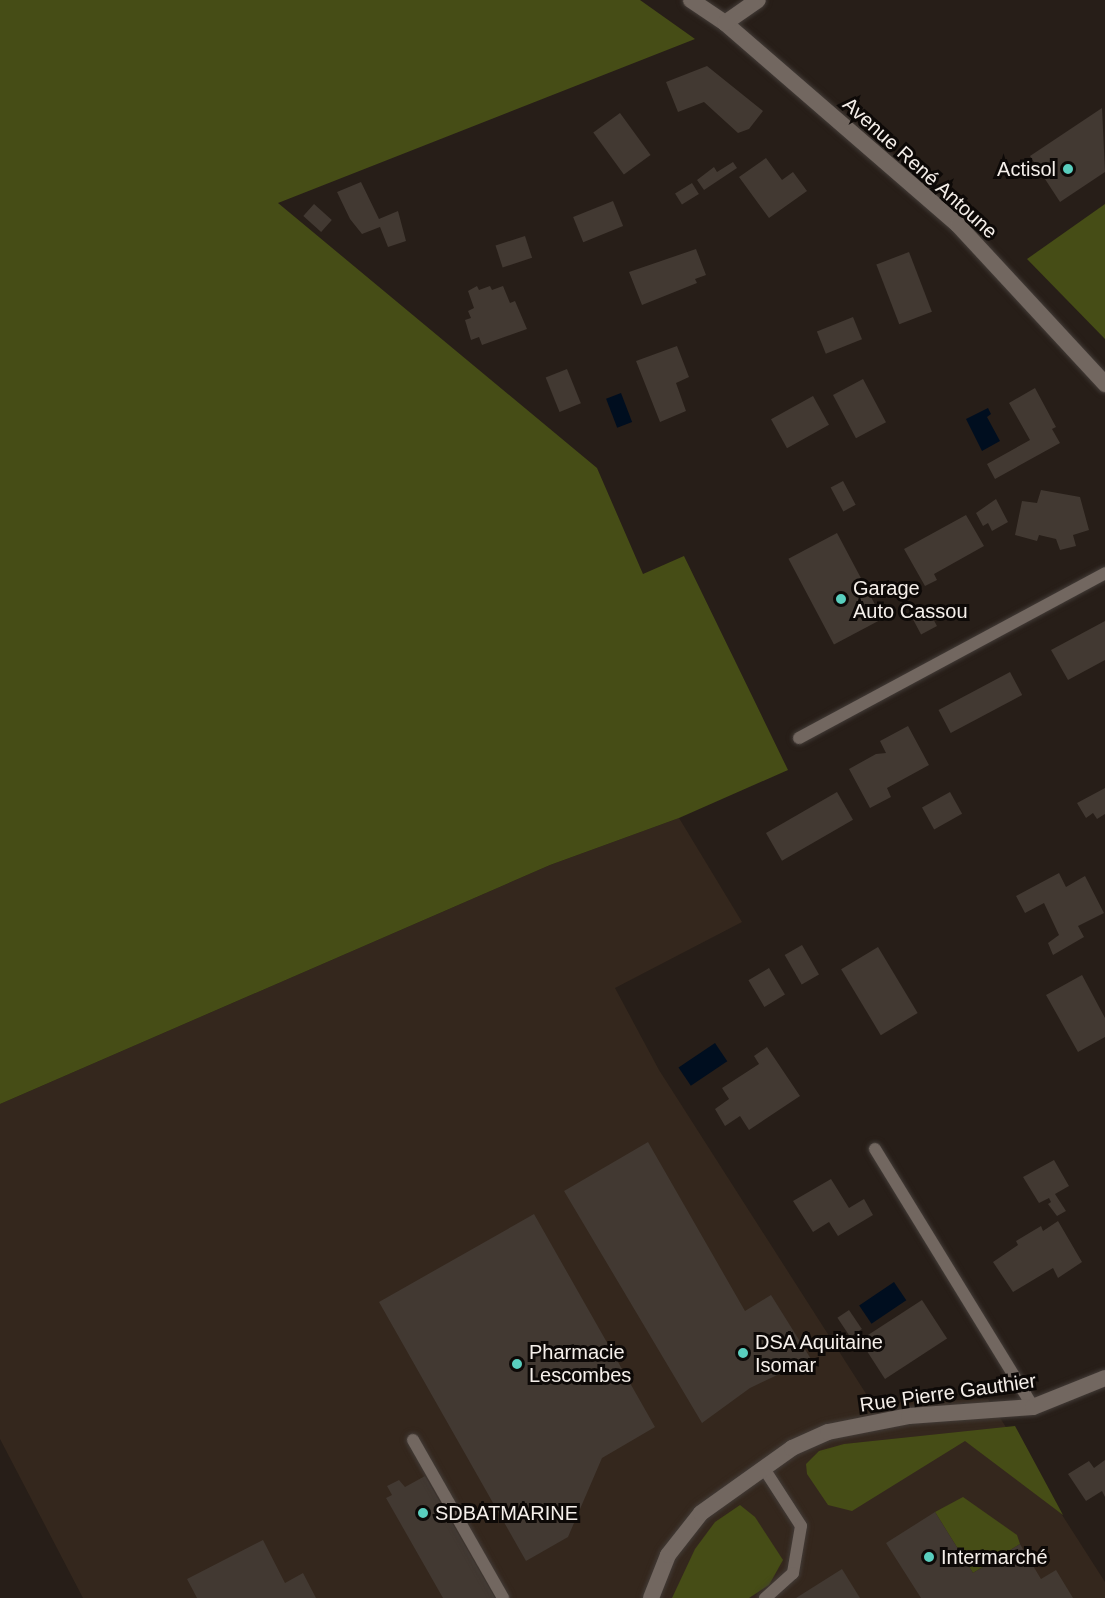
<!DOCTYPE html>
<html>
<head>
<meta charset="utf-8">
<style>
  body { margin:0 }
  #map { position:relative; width:1105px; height:1598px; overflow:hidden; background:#271e18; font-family:Helvetica,sans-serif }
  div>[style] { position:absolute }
  .built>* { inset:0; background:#34271d }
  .green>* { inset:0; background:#464d16 }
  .water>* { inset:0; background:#000e1f; transform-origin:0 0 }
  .building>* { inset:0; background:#423932; transform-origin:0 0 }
  .roads { filter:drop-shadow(0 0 2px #423b37) drop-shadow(0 0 2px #423b37) }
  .service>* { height:12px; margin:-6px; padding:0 6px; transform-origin:6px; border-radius:6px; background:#726760 }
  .minor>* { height:16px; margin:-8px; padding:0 8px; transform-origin:8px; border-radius:8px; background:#726760 }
  .dots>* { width:16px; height:16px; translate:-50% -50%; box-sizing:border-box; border:3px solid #0d0907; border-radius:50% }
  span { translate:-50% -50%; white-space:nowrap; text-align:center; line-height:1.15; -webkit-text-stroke:6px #0d0907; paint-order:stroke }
  .street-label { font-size:20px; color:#f5efea }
  .poi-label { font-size:20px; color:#f5efea }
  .right { translate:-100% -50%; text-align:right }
  .left { translate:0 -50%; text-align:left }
</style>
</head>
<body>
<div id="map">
  <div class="built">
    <i style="clip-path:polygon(679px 818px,742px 922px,615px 988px,659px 1070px,872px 1403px,988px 1399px,1105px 1582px,1105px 1598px,83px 1598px,0 1439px,0 1104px,550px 865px)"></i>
  </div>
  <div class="green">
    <i style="clip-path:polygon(0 0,640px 0,695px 39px,278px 203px,597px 468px,643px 574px,684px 556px,788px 770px,679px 818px,550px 865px,0 1104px)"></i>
    <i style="clip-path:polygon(1105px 204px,1105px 339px,1027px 259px)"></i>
    <i style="clip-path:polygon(1015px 1426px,1063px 1515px,965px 1441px,852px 1511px,828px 1505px,807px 1474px,806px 1464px,819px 1451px,844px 1444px)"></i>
    <i style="clip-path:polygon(963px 1497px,1017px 1535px,1020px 1544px,973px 1573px,935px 1512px)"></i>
    <i style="clip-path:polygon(740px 1505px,755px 1517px,783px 1560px,769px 1585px,749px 1598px,672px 1598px,695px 1549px,715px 1522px)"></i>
  </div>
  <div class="water">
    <i style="left:621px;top:393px;width:31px;height:16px;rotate:69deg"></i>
    <i style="clip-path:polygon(988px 408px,991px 414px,987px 417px,1000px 441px,982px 451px,966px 419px)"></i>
    <i style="left:715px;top:1043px;width:22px;height:44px;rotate:56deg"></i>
    <i style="left:894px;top:1282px;width:22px;height:42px;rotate:56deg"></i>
  </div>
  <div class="building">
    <i style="clip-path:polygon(707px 66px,763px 111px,749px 129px,738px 133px,704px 102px,678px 112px,666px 82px)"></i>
    <i style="clip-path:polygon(1102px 108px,1105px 172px,1060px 202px,1030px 156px)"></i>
    <i style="left:620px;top:113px;width:52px;height:33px;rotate:54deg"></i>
    <i style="clip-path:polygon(766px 158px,782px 180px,793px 172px,807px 191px,769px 218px,739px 177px)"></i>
    <i style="clip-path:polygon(733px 162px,737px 168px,704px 190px,697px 180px,714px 167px,717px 172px)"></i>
    <i style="clip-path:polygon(361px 182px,379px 219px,398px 211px,406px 241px,388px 247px,380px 227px,362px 234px,350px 219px,337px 192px)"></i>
    <i style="left:692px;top:183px;width:13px;height:20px;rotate:58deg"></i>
    <i style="left:613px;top:201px;width:27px;height:43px;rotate:68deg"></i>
    <i style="left:314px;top:204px;width:24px;height:16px;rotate:42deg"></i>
    <i style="left:525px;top:236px;width:23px;height:31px;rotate:72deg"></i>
    <i style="clip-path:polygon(696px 249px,706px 275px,695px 279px,697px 283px,642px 305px,629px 272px)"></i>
    <i style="left:909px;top:252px;width:64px;height:35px;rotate:69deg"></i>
    <i style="clip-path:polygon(477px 286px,479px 290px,490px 286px,492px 290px,503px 286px,510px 303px,515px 301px,527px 329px,482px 345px,479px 337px,471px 340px,465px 320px,471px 318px,468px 311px,474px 308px,468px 291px)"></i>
    <i style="left:853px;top:317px;width:24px;height:39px;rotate:68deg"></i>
    <i style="clip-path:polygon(677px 346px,689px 377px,676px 383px,686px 411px,660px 422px,636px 361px)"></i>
    <i style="left:567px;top:369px;width:37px;height:23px;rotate:68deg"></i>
    <i style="left:863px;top:379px;width:49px;height:34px;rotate:62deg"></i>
    <i style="clip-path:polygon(1035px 388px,1056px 427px,1052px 429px,1060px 443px,995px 479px,987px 464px,1030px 440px,1009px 403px)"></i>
    <i style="left:813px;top:396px;width:33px;height:48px;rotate:61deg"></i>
    <i style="left:843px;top:481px;width:27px;height:14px;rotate:62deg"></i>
    <i style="clip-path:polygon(1041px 490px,1080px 497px,1089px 530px,1073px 535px,1076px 546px,1060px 550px,1056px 539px,1039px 535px,1037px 541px,1015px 535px,1022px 501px,1037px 503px)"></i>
    <i style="clip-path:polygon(996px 499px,1008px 522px,992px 531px,988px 523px,983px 526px,976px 513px)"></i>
    <i style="clip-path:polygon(966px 515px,984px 546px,934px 574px,937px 580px,925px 586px,904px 549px)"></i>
    <i style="left:837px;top:533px;width:97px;height:55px;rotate:62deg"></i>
    <i style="left:929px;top:611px;width:17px;height:18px;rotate:62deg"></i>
    <i style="clip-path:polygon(1105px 621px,1105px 660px,1068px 680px,1051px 650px)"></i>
    <i style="left:1010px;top:672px;width:26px;height:81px;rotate:62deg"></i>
    <i style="clip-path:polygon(908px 726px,929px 765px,887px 788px,891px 797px,870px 808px,849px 769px,876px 754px,886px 753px,880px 741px)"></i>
    <i style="clip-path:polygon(1105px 788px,1105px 814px,1097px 819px,1093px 813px,1086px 818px,1077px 803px)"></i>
    <i style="left:837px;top:792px;width:32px;height:82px;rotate:60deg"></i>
    <i style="left:950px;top:792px;width:25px;height:32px;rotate:61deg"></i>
    <i style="clip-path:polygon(1059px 873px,1066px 887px,1085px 876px,1104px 913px,1078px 926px,1084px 937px,1053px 955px,1048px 943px,1059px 935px,1044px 903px,1025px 913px,1016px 896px)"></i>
    <i style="left:802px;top:945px;width:34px;height:20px;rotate:60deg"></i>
    <i style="left:878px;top:947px;width:77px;height:43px;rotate:59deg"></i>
    <i style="left:769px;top:968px;width:31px;height:24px;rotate:59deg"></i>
    <i style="clip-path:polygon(1082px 975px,1105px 1018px,1105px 1037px,1078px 1052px,1046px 995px)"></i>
    <i style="clip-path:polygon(767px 1047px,800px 1096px,749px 1130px,740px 1116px,725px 1126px,715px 1109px,729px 1099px,722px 1088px,759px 1064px,754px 1056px)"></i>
    <i style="clip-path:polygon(648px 1142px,745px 1311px,771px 1295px,811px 1359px,750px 1388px,702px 1423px,564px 1191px)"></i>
    <i style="clip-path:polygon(1054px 1160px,1069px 1186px,1055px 1194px,1066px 1211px,1057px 1216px,1048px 1204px,1051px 1202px,1049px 1198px,1039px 1203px,1023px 1177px)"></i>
    <i style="clip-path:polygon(831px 1179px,849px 1208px,864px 1199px,873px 1215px,838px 1236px,829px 1222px,813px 1232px,793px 1201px)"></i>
    <i style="clip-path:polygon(534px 1214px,655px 1427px,602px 1458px,568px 1537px,526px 1561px,379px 1302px)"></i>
    <i style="clip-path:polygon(1058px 1221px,1082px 1262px,1058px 1278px,1053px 1268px,1013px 1292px,993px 1262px,1018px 1245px,1016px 1241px,1041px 1226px,1043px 1231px)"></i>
    <i style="left:922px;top:1300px;width:46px;height:74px;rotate:57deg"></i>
    <i style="left:849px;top:1310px;width:23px;height:14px;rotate:56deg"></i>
    <i style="clip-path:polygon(1105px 1460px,1105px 1497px,1102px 1491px,1086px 1501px,1068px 1474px,1089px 1461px,1094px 1468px)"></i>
    <i style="clip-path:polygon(425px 1476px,495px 1598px,443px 1598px,386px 1498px,392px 1495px,387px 1486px,399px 1480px,405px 1487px)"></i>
    <i style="clip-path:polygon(935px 1512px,973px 1573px,1020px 1544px,1041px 1579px,1056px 1570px,1073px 1598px,921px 1598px,886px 1543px)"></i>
    <i style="clip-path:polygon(263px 1540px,285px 1583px,303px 1573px,316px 1598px,197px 1598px,187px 1579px)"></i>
    <i style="clip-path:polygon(842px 1569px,860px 1598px,796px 1598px)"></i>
  </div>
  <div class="roads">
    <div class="service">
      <i style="left:799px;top:738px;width:348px;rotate:-28.3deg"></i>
      <i style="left:875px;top:1149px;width:303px;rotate:58.5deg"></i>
      <i style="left:413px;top:1440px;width:182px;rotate:60.3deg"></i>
      <i style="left:763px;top:1467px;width:70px;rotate:57.2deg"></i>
      <i style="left:801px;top:1526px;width:48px;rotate:99.7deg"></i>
      <i style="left:793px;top:1573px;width:38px;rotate:138deg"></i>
    </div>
    <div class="minor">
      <i style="left:691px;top:0;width:41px;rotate:34.1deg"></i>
      <i style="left:725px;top:23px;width:308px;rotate:40.9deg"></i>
      <i style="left:958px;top:225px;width:217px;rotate:47.2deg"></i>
      <i style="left:725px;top:23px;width:40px;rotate:-34.9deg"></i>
      <i style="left:651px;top:1598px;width:46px;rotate:-68.4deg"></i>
      <i style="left:668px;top:1555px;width:53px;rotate:-51.8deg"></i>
      <i style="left:701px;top:1513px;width:112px;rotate:-35.5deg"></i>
      <i style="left:792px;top:1448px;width:39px;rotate:-24deg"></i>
      <i style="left:828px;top:1432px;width:83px;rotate:-11.2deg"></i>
      <i style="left:909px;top:1416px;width:124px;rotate:-4.2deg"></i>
      <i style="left:1033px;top:1407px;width:78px;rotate:-21.9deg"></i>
    </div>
  </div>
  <div class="dots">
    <i style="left:1068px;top:169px;background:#59cebe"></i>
    <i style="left:841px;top:599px;background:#59cebe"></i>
    <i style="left:743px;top:1353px;background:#59cebe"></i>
    <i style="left:517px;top:1364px;background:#59cebe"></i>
    <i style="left:423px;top:1513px;background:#59cebe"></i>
    <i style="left:929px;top:1557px;background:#59cebe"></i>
  </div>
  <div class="street-label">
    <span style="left:920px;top:168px;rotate:42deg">Avenue René Antoune</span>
    <span style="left:948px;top:1393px;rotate:-8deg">Rue Pierre Gauthier</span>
  </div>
  <div class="poi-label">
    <span class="right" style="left:1056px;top:169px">Actisol</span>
    <span class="left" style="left:853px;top:600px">Garage<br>Auto Cassou</span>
    <span class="left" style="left:755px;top:1354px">DSA Aquitaine<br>Isomar</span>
    <span class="left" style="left:529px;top:1364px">Pharmacie<br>Lescombes</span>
    <span class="left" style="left:435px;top:1513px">SDBATMARINE</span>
    <span class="left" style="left:941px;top:1557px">Intermarché</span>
  </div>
</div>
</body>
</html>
